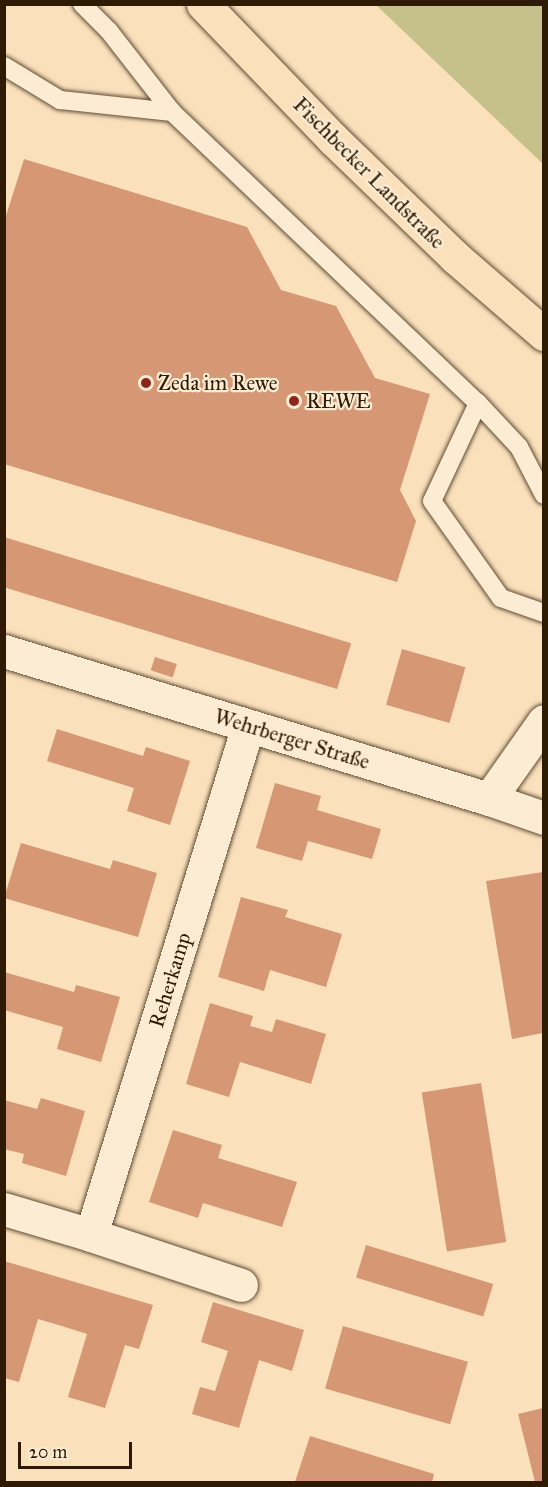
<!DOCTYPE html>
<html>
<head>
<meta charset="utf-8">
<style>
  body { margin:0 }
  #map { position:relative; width:548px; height:1487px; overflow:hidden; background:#fae1bc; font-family:"IM FELL Great Primer",serif }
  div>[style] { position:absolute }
  .green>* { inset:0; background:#c6c18b }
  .building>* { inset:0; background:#d69774; transform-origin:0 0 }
  .roads { filter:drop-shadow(0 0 2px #614c33) drop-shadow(0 0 2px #614c33) }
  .service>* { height:18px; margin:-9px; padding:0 9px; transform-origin:9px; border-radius:9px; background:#fcecd3 }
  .minor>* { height:33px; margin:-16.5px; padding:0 16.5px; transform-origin:16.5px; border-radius:16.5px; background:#fcecd3 }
  .primary>* { height:33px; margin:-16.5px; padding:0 16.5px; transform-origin:16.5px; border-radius:16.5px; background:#fae1bc }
  .dots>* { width:16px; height:16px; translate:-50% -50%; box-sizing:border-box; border:3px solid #fcecd3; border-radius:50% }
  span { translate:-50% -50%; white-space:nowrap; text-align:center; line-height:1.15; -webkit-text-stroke:4.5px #fcecd3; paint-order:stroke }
  .street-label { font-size:21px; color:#2e1a05 }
  .poi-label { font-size:21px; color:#2e1a05 }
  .left { translate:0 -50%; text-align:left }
  .frame { position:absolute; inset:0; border:6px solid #2e1a05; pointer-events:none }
  .scale { position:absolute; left:18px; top:1442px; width:114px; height:27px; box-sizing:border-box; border:3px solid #2e1a05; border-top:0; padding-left:8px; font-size:18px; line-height:21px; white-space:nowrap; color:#2e1a05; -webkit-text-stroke:4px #fcecd3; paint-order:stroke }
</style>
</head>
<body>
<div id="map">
  <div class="green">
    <i style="clip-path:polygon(376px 5px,543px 5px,543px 164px)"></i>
  </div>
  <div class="building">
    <i style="clip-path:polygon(24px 159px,247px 227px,281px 290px,336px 306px,375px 378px,430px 394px,400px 490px,416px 521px,397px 582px,4px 464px,4px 222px)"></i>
    <i style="left:4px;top:537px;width:363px;height:48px;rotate:17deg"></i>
    <i style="left:402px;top:649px;width:66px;height:58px;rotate:16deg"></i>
    <i style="left:155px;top:657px;width:23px;height:14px;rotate:18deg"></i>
    <i style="clip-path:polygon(57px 729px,143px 756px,146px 747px,190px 761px,170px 825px,127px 811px,134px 788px,47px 761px)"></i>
    <i style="clip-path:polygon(275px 783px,321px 796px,317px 810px,381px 829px,372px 859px,308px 841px,302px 861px,256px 848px)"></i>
    <i style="clip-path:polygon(21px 843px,110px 869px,113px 860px,157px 873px,138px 937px,4px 898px)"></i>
    <i style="clip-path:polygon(543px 872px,543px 1033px,512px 1039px,486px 881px)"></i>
    <i style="clip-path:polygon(241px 897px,288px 910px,285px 917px,342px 934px,326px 987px,270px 970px,264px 991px,218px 977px)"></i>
    <i style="clip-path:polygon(4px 972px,74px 992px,76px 985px,120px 997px,101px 1062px,57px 1049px,63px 1027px,4px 1010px)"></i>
    <i style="clip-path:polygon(210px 1003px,253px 1016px,250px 1026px,272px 1032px,276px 1019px,326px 1034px,311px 1084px,240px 1062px,229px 1097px,186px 1084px)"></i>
    <i style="left:481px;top:1083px;width:161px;height:60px;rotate:81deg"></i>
    <i style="clip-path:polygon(41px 1098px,85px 1111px,66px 1176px,22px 1163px,24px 1154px,4px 1149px,4px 1100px,37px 1109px)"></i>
    <i style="clip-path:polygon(173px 1130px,222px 1145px,218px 1158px,297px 1182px,282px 1227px,203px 1203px,198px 1218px,149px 1202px)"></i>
    <i style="left:366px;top:1245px;width:133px;height:34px;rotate:17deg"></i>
    <i style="clip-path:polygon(4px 1261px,153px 1305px,139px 1349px,125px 1345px,105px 1408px,68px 1397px,87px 1334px,62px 1326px,38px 1319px,19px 1382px,4px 1378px)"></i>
    <i style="clip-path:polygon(213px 1302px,304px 1330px,292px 1371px,259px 1360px,239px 1428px,192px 1414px,200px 1387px,215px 1391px,228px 1351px,201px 1342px)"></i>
    <i style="left:343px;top:1326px;width:130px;height:65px;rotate:16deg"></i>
    <i style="clip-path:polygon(543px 1408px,543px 1482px,535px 1482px,518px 1414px)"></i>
    <i style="clip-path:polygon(310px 1436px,434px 1474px,432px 1482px,295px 1482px)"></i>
  </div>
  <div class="roads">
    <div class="service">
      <i style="left:82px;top:4px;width:38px;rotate:45deg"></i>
      <i style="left:109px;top:31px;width:103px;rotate:52.1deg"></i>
      <i style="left:172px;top:112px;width:422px;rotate:43.6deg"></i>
      <i style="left:4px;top:66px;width:66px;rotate:31.3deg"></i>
      <i style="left:60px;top:100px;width:113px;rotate:6.1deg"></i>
      <i style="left:544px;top:495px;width:54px;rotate:-117.5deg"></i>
      <i style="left:519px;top:447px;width:60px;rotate:-133deg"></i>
      <i style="left:478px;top:403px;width:108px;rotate:115.1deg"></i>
      <i style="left:432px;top:501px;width:119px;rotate:54.6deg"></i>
      <i style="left:501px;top:598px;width:46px;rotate:19.2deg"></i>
    </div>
    <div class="minor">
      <i style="left:4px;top:651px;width:507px;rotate:16.97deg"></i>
      <i style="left:489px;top:799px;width:58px;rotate:19.1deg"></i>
      <i style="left:489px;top:799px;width:95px;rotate:-54.8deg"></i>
      <i style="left:4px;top:1209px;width:91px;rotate:16.6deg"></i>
      <i style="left:91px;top:1235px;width:158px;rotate:18.4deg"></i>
      <i style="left:91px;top:1235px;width:533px;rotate:-72.86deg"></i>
    </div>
    <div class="primary">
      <i style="left:203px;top:4px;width:187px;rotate:46.1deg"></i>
      <i style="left:333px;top:139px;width:170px;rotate:44deg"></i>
      <i style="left:455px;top:257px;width:118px;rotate:40.9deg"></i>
    </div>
  </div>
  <div class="dots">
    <i style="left:146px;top:383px;background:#8f2418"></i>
    <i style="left:294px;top:401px;background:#8f2418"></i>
  </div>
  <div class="street-label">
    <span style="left:369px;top:173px;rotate:45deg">Fischbecker Landstraße</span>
    <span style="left:292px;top:739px;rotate:17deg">Wehrberger Straße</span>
    <span style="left:170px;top:980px;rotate:-73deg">Reherkamp</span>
  </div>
  <div class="poi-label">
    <span class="left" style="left:158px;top:383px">Zeda im Rewe</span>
    <span class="left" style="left:306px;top:401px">REWE</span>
  </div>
  <div class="frame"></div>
  <div class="scale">20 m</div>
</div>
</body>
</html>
